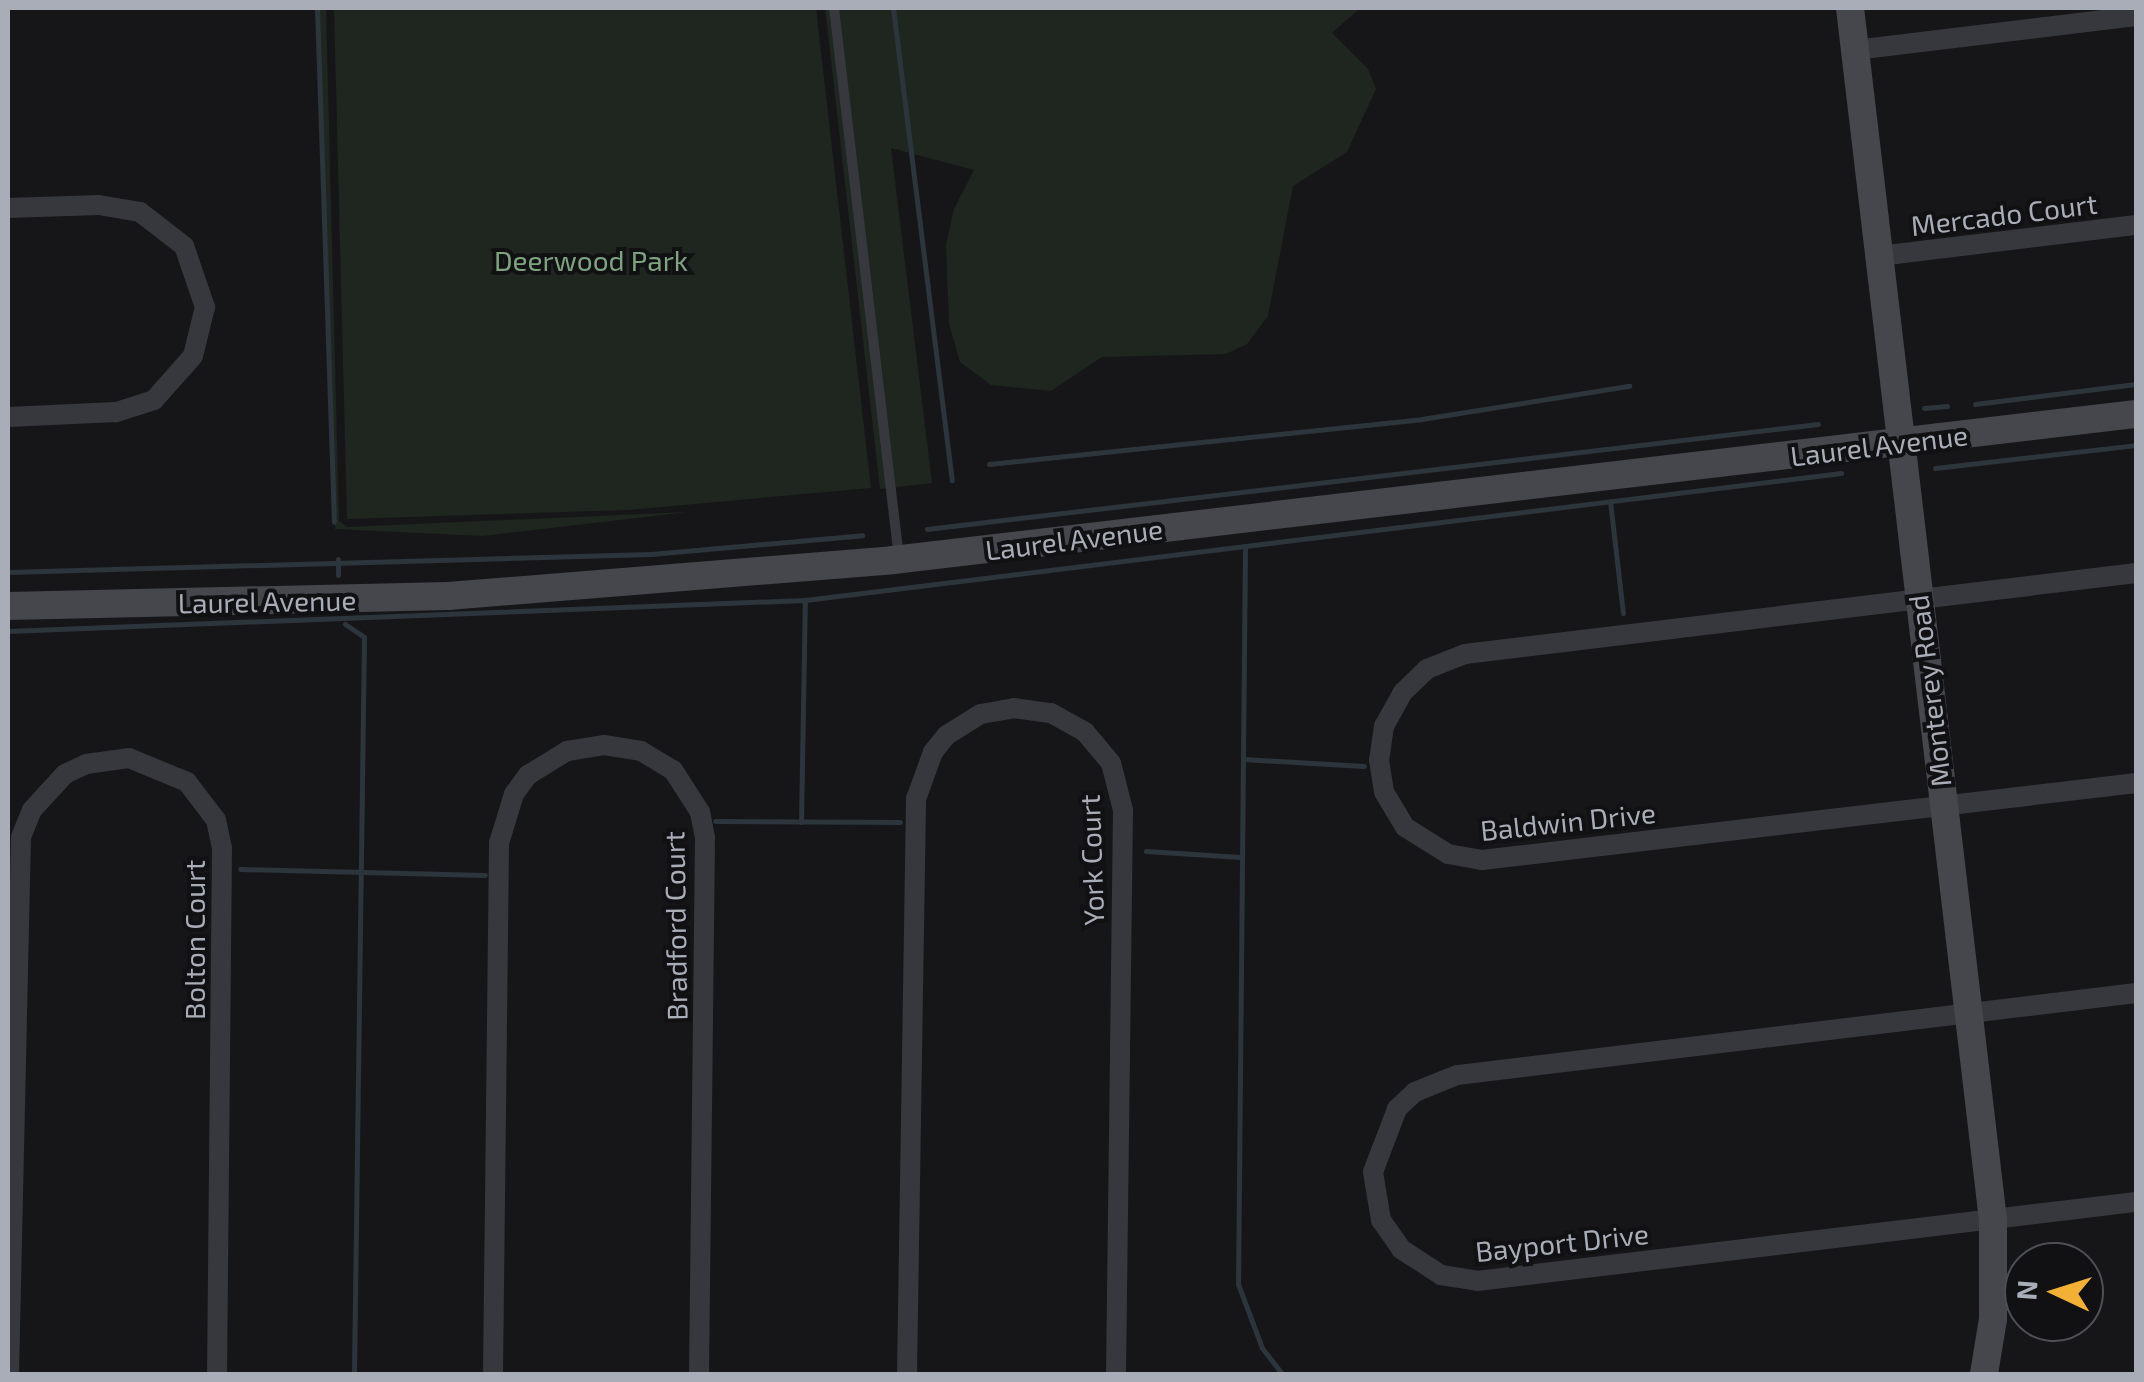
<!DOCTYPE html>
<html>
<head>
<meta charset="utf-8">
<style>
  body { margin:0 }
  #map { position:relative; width:2144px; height:1382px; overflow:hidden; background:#161618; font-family:"Exo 2",sans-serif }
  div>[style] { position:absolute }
  .green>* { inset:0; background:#1e261f }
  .stream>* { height:5px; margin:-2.5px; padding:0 2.5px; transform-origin:2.5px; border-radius:2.5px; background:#2c353c }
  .lane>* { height:10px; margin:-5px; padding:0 5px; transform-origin:5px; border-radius:5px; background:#37383d }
  .street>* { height:20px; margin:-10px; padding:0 10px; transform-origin:10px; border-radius:10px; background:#37383d }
  .secondary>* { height:28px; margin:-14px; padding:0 14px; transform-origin:14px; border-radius:14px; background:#45474d }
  span { translate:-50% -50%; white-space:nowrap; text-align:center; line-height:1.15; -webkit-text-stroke:8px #111113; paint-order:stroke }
  .street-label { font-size:28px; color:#a8adb8 }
  .park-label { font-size:28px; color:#7fa381 }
  .frame { position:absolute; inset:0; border:10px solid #a8adb8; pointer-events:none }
  .north { position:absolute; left:2004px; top:1242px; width:100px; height:100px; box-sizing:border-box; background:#111113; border:2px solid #4d4f55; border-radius:50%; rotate:274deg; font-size:28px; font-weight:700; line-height:40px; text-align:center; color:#a8adb8 }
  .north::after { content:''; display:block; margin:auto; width:35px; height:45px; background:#f2b134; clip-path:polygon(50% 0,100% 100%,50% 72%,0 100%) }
</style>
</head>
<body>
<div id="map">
  <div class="green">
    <i style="clip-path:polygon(318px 8px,326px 8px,339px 521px,347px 527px,688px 512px,483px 536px,335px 529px)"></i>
    <i style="clip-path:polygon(334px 8px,816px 8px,871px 488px,628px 510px,347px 519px)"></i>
    <i style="clip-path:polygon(825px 8px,1360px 8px,1332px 33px,1368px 69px,1376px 89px,1347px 152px,1293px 186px,1268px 316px,1247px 344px,1226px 354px,1102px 357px,1051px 391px,991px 385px,960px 362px,949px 324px,946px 245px,954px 209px,974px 170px,891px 148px,932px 483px,880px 489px)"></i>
  </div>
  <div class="stream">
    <i style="left:317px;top:8px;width:514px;rotate:88.11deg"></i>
    <i style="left:893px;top:8px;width:476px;rotate:82.9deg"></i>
    <i style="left:1975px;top:404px;width:162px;rotate:-7.1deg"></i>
    <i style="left:1924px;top:408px;width:23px;rotate:-5deg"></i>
    <i style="left:989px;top:464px;width:435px;rotate:-5.9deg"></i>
    <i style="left:1422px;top:419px;width:210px;rotate:-9.1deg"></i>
    <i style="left:1935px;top:468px;width:202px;rotate:-6.5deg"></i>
    <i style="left:1610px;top:501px;width:113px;rotate:83.4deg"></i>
    <i style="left:927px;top:529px;width:897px;rotate:-6.72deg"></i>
    <i style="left:1245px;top:546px;width:738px;rotate:90.54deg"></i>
    <i style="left:1238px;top:1284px;width:68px;rotate:69.4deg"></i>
    <i style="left:1262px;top:1348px;width:33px;rotate:52deg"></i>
    <i style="left:8px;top:572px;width:643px;rotate:-1.6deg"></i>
    <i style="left:651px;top:554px;width:212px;rotate:-5.1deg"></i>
    <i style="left:338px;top:575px;width:16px;rotate:-90deg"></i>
    <i style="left:345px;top:624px;width:23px;rotate:34deg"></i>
    <i style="left:364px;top:637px;width:737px;rotate:90.78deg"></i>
    <i style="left:8px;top:631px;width:798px;rotate:-2.23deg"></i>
    <i style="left:805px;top:600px;width:1044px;rotate:-6.99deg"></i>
    <i style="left:1243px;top:759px;width:121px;rotate:3.3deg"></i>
    <i style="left:715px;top:821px;width:185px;rotate:0.3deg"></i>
    <i style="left:801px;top:822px;width:222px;rotate:-89deg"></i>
    <i style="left:1146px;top:851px;width:95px;rotate:3.6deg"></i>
    <i style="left:240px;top:869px;width:245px;rotate:1.4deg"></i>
  </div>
  <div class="lane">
    <i style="left:834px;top:8px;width:554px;rotate:83.26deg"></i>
  </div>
  <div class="street">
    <i style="left:1855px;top:50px;width:283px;rotate:-6.9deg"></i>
    <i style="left:8px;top:208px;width:91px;rotate:-1.9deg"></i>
    <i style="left:99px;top:205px;width:42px;rotate:9.7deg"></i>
    <i style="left:140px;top:212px;width:56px;rotate:37.7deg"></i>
    <i style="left:184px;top:246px;width:65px;rotate:71deg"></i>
    <i style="left:205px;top:307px;width:50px;rotate:103.8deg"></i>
    <i style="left:193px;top:356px;width:59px;rotate:131.6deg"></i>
    <i style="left:154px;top:400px;width:40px;rotate:162deg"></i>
    <i style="left:116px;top:412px;width:108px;rotate:177.3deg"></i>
    <i style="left:1879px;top:256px;width:259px;rotate:-6.9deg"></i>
    <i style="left:2136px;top:573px;width:676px;rotate:173.12deg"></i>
    <i style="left:1465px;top:654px;width:41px;rotate:158.5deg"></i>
    <i style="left:1427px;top:669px;width:33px;rotate:136deg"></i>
    <i style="left:1403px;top:692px;width:39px;rotate:119deg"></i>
    <i style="left:1384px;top:726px;width:34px;rotate:98deg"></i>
    <i style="left:1379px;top:760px;width:32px;rotate:81deg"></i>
    <i style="left:1384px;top:792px;width:41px;rotate:59deg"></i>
    <i style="left:1405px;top:827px;width:51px;rotate:32.1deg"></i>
    <i style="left:1448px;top:854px;width:35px;rotate:10deg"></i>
    <i style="left:1482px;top:860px;width:659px;rotate:-6.71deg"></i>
    <i style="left:2136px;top:993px;width:684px;rotate:173.11deg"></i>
    <i style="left:1457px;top:1075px;width:45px;rotate:158deg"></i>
    <i style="left:1415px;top:1092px;width:25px;rotate:137deg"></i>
    <i style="left:1397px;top:1109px;width:67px;rotate:110.9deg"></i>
    <i style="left:1373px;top:1172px;width:49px;rotate:80.5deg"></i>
    <i style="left:1381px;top:1220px;width:35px;rotate:55deg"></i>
    <i style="left:1401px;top:1249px;width:48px;rotate:33deg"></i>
    <i style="left:1441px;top:1275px;width:36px;rotate:9deg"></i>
    <i style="left:1477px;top:1281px;width:664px;rotate:-6.84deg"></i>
    <i style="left:9px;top:1374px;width:537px;rotate:-88.72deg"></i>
    <i style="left:21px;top:837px;width:29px;rotate:-68deg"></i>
    <i style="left:32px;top:810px;width:49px;rotate:-47.5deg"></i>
    <i style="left:65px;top:774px;width:23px;rotate:-25deg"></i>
    <i style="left:86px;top:764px;width:43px;rotate:-7.9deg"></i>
    <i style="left:129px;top:758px;width:63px;rotate:22.5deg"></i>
    <i style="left:187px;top:782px;width:48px;rotate:52.7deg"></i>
    <i style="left:216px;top:820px;width:29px;rotate:78deg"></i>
    <i style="left:222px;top:848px;width:526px;rotate:90.54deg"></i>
    <i style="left:493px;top:1374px;width:531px;rotate:-89.35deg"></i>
    <i style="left:499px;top:843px;width:51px;rotate:-73deg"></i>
    <i style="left:514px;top:794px;width:24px;rotate:-54deg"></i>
    <i style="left:528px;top:775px;width:46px;rotate:-31.6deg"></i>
    <i style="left:567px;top:751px;width:37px;rotate:-9deg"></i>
    <i style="left:604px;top:745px;width:37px;rotate:9deg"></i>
    <i style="left:641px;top:751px;width:37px;rotate:31deg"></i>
    <i style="left:673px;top:770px;width:50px;rotate:57.3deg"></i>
    <i style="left:700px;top:812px;width:26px;rotate:79deg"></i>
    <i style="left:705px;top:838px;width:536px;rotate:90.64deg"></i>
    <i style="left:907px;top:1374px;width:575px;rotate:-89.1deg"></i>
    <i style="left:916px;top:799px;width:50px;rotate:-70.1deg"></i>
    <i style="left:933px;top:752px;width:22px;rotate:-51deg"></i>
    <i style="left:947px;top:735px;width:40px;rotate:-32deg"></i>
    <i style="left:981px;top:714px;width:34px;rotate:-10deg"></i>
    <i style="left:1014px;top:708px;width:37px;rotate:8deg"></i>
    <i style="left:1051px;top:713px;width:39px;rotate:29deg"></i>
    <i style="left:1085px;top:732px;width:40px;rotate:50deg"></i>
    <i style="left:1111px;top:763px;width:49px;rotate:75.7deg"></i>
    <i style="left:1123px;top:810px;width:564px;rotate:90.71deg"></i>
  </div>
  <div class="secondary">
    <i style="left:1850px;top:8px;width:1219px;rotate:83.27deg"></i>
    <i style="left:1993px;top:1219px;width:100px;rotate:90deg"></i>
    <i style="left:1993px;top:1319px;width:56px;rotate:99.3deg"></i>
    <i style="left:8px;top:606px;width:440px;rotate:-1.3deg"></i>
    <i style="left:448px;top:596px;width:446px;rotate:-4.6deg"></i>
    <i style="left:893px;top:560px;width:1252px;rotate:-6.7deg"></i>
  </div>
  <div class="street-label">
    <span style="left:2004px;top:214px;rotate:-7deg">Mercado Court</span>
    <span style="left:1879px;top:445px;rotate:-7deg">Laurel Avenue</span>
    <span style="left:1074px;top:539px;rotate:-7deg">Laurel Avenue</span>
    <span style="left:267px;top:601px;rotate:-1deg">Laurel Avenue</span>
    <span style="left:1929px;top:691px;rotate:-97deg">Monterey Road</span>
    <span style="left:1568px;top:821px;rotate:-6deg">Baldwin Drive</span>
    <span style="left:1091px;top:860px;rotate:-92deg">York Court</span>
    <span style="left:675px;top:926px;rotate:-91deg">Bradford Court</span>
    <span style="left:194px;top:940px;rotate:-90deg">Bolton Court</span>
    <span style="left:1562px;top:1242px;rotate:-6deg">Bayport Drive</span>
  </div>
  <div class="park-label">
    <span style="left:591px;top:260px">Deerwood Park</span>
  </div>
  <div class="frame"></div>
  <div class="north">N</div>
</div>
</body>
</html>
